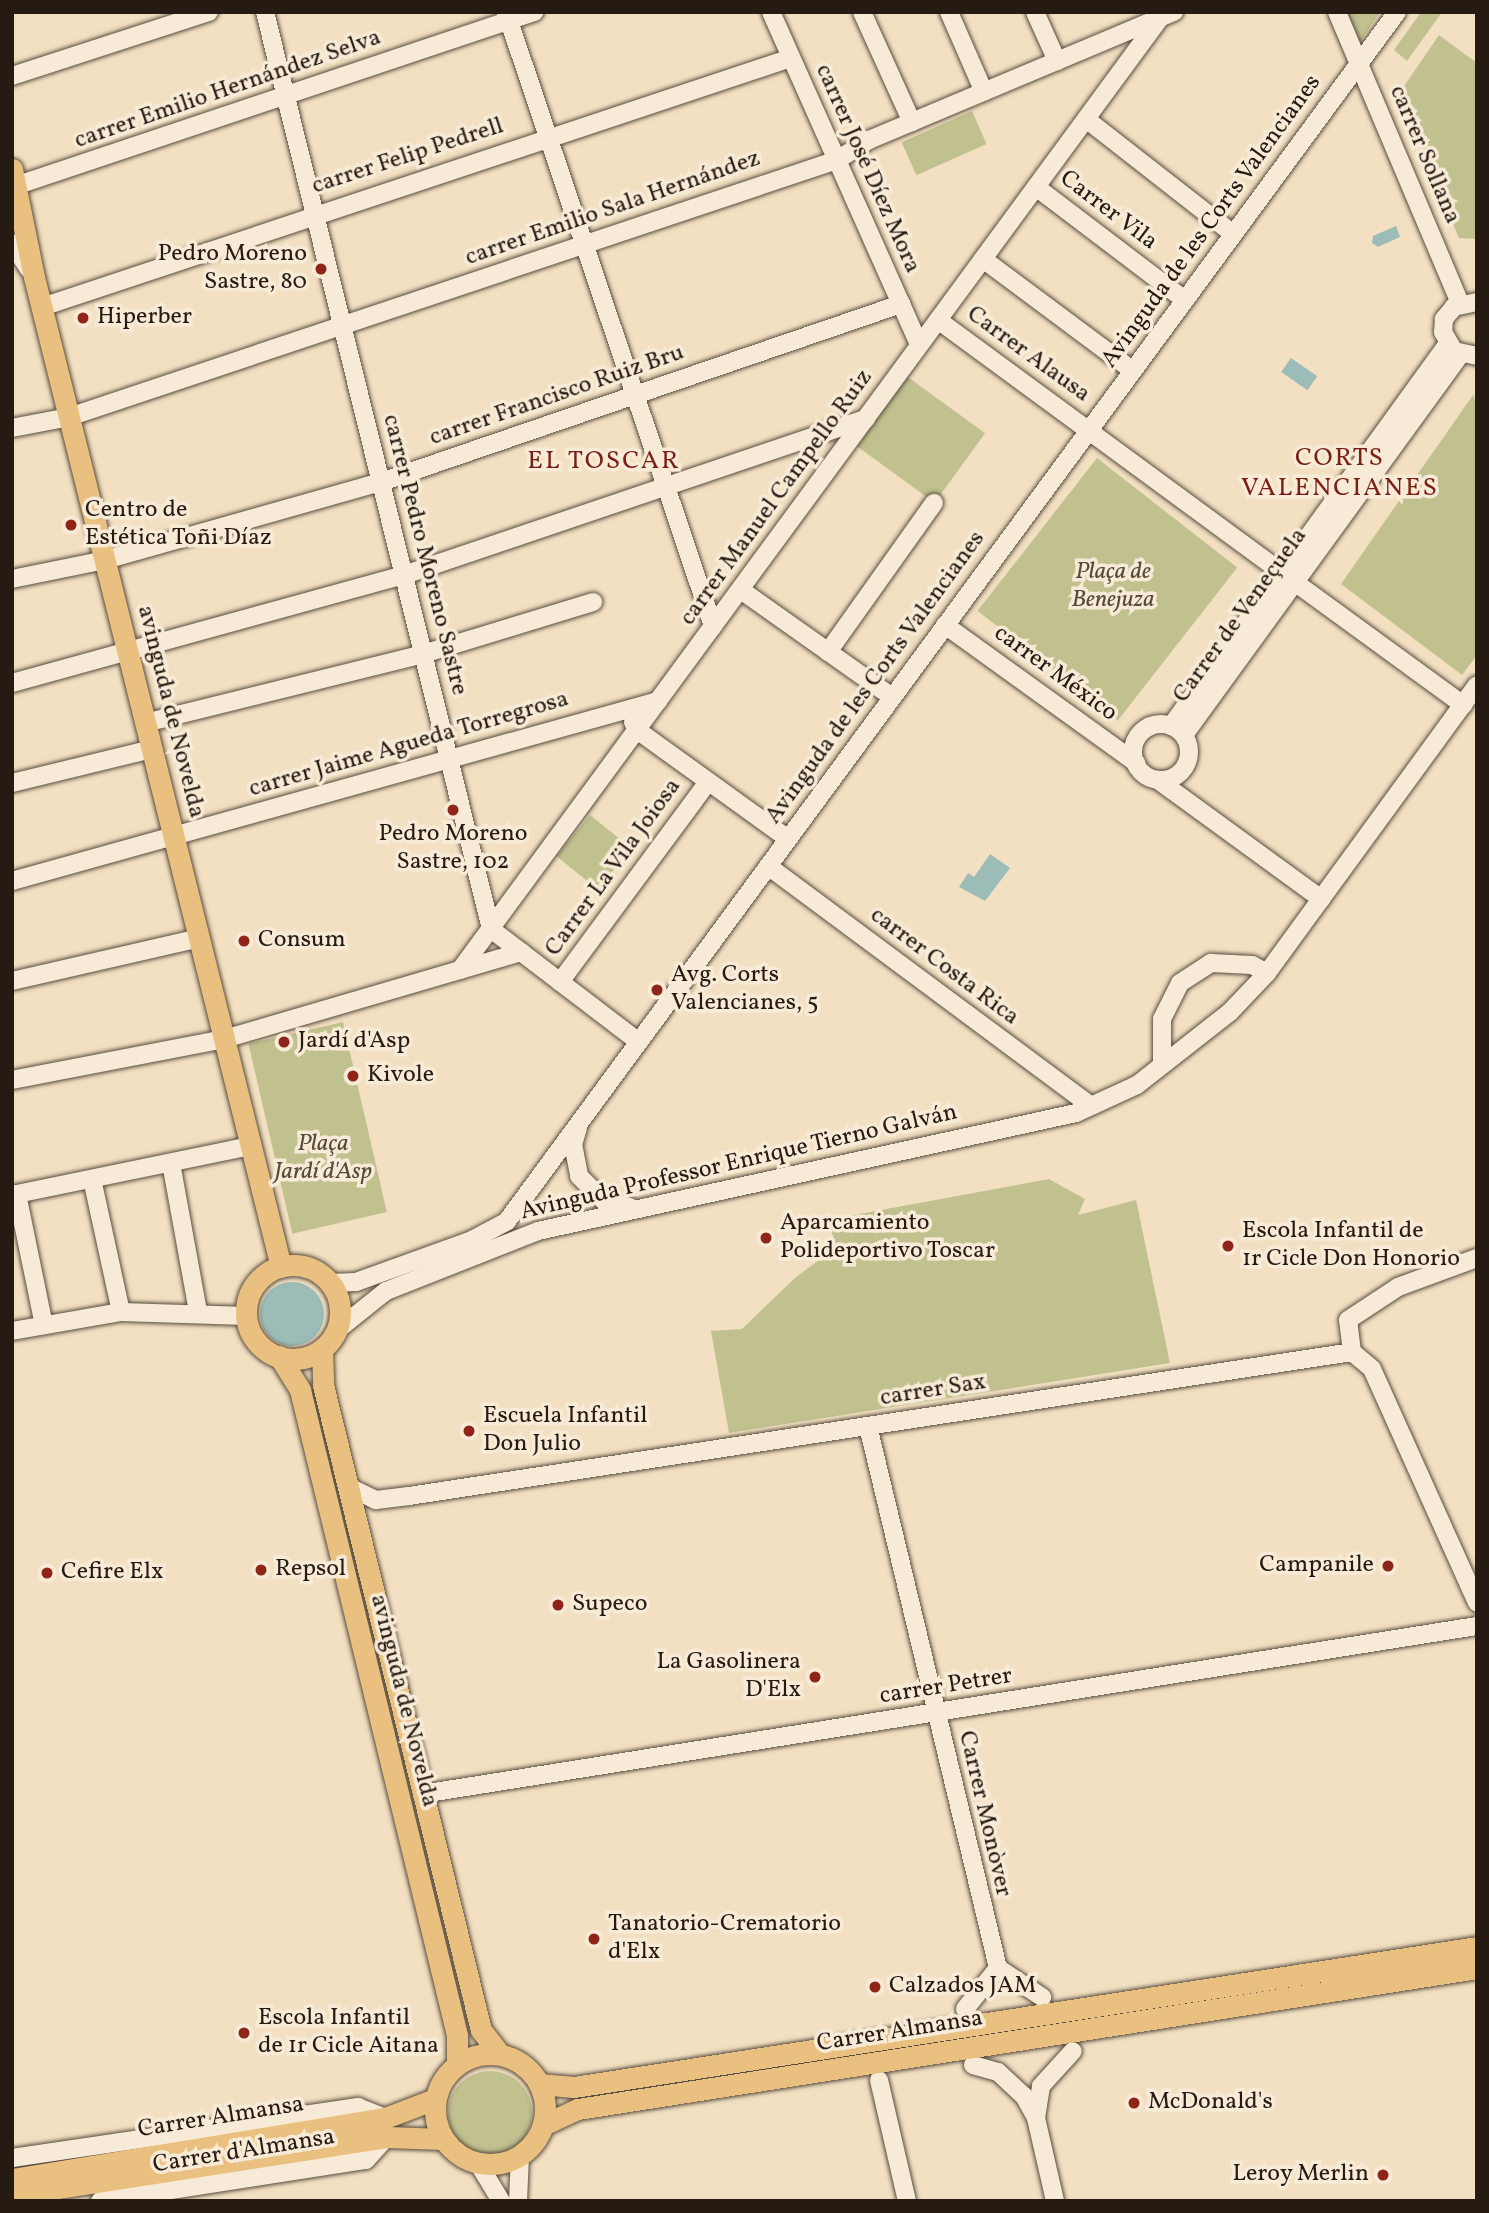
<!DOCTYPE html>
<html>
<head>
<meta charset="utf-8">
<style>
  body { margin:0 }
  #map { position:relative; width:1489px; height:2213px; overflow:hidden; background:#f3e0c2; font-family:Vollkorn,serif }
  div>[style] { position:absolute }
  .green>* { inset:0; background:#c0c18f; transform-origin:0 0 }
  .round { border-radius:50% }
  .water>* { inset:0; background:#9cbcb8; transform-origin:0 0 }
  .roads { filter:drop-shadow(0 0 2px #584c3f) drop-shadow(0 0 2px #584c3f) }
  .minor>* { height:18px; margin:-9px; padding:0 9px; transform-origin:9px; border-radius:9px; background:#f7ebd7 }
  .minor>.ring { margin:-9px; padding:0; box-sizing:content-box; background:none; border:18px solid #f7ebd7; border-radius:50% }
  .major>* { height:21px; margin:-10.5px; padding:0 10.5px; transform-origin:10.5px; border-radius:10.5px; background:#eac081 }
  .major>.ring { margin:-10.5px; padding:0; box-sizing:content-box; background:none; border:21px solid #eac081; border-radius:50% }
  .dots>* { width:19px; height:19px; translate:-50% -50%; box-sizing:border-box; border:4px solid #f7ebd7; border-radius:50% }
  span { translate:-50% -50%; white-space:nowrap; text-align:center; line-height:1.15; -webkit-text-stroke:7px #f7ebd7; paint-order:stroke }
  .street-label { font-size:24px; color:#251b13 }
  .poi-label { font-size:24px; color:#251b13 }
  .right { translate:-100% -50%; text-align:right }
  .left { translate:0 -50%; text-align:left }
  .park-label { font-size:24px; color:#544d38; font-style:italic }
  .neighbourhood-label { font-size:26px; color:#7a1f14; letter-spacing:2px }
  .frame { position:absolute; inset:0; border:14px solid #251b13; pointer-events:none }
</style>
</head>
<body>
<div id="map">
  <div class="green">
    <i style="clip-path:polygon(1347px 12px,1380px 12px,1360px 42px)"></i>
    <i style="clip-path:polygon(1421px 12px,1442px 12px,1407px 61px,1394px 50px)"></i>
    <i style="clip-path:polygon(1439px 35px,1477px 63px,1477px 239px,1459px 238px,1398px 95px)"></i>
    <i style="left:972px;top:111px;width:36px;height:77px;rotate:66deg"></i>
    <i style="left:901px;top:372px;width:104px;height:86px;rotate:36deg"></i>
    <i style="clip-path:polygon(1473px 395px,1477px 404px,1477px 655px,1462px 675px,1341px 584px)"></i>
    <i style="left:1097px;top:458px;width:178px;height:194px;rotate:38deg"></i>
    <i style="left:590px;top:815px;width:53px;height:53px;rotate:39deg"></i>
    <i style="left:343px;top:1022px;width:195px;height:97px;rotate:77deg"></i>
    <i style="clip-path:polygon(1049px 1179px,1085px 1199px,1078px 1215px,1136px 1200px,1170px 1363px,729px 1433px,711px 1331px,742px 1329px,796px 1277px,837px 1247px,827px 1220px)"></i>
    <i class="round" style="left:448px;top:2071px;width:84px;height:84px"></i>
  </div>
  <div class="water">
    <i style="clip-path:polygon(1396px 226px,1400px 237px,1378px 247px,1372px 243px,1373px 236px)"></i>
    <i style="left:1291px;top:358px;width:32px;height:17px;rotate:35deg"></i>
    <i style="clip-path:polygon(990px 854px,1010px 868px,985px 901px,959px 887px,968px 873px,974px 877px)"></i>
    <i class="round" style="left:260px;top:1282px;width:64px;height:64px"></i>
  </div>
  <div class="roads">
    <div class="minor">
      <i style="left:265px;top:12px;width:944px;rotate:76.16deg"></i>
      <i style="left:491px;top:929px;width:186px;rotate:37.4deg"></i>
      <i style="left:506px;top:12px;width:648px;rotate:71.37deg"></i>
      <i style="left:771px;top:12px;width:364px;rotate:66deg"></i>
      <i style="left:862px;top:12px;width:121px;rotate:65.6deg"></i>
      <i style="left:949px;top:12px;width:87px;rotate:66.4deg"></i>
      <i style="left:1035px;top:12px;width:54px;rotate:65.8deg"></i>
      <i style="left:1337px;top:12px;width:316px;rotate:67.1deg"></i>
      <i style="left:12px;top:76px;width:207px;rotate:-18deg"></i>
      <i style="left:1086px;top:119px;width:187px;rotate:38deg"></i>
      <i style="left:12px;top:187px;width:551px;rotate:-18.53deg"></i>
      <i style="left:1036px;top:187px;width:187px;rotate:37.2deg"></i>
      <i style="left:12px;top:243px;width:31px;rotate:57deg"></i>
      <i style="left:983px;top:259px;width:187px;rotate:36.7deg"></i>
      <i style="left:1477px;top:302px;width:24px;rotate:168deg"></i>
      <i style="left:1454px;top:307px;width:16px;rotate:130deg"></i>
      <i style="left:1444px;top:319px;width:13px;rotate:94deg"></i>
      <i style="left:1443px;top:332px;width:22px;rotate:60deg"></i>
      <i style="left:1454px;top:351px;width:24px;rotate:12deg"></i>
      <i style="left:42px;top:307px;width:789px;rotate:-18.39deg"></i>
      <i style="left:938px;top:320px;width:427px;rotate:36.3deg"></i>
      <i style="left:12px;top:428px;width:58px;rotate:-10.9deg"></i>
      <i style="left:69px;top:417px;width:810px;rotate:-18.5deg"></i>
      <i style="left:837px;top:160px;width:38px;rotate:-32deg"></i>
      <i style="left:869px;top:140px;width:331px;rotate:-22.8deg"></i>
      <i style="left:12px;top:579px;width:95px;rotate:-11.5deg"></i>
      <i style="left:105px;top:560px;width:287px;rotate:-15.8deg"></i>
      <i style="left:381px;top:482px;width:550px;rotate:-18.9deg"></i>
      <i style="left:1296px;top:583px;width:207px;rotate:36.1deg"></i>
      <i style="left:741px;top:590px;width:185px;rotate:35.3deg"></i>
      <i style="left:945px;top:625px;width:236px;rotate:35.8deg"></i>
      <i style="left:828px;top:652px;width:183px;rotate:-54.6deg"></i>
      <i style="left:12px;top:683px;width:407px;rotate:-15.4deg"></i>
      <i style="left:404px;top:575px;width:488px;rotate:-18.7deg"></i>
      <i style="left:633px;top:722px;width:9px;rotate:63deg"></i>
      <i style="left:637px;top:730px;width:186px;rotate:35.8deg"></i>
      <i style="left:145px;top:723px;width:286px;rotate:-13.9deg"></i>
      <i style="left:423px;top:654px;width:178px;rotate:-17deg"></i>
      <i class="ring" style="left:1133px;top:724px;width:38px;height:38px"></i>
      <i style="left:1171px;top:726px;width:470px;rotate:-54.1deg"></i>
      <i style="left:1184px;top:735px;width:470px;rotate:-54deg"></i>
      <i style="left:1158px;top:780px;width:202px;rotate:36.1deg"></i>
      <i style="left:12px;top:783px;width:144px;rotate:-13.7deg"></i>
      <i style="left:768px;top:866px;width:402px;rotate:36.6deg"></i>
      <i style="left:12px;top:881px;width:671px;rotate:-15.57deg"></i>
      <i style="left:460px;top:970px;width:1182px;rotate:-53.67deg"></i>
      <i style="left:12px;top:981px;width:192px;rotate:-12.9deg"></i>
      <i style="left:560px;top:982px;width:247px;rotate:-53.5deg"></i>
      <i style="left:1162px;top:1064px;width:45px;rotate:-90deg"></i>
      <i style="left:1162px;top:1019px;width:40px;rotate:-63.4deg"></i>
      <i style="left:1180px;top:983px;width:37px;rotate:-33deg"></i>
      <i style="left:1211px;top:963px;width:41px;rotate:2.8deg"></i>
      <i style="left:1252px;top:965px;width:17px;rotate:28deg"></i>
      <i style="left:12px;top:1080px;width:216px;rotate:-10.9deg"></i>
      <i style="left:224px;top:1039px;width:310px;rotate:-16.3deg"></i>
      <i style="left:578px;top:1128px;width:17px;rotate:107deg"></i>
      <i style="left:573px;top:1144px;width:33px;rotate:79deg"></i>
      <i style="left:579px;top:1176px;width:34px;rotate:45deg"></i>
      <i style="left:603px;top:1200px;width:28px;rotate:15deg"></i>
      <i style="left:171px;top:1163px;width:151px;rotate:79.7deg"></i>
      <i style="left:92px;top:1179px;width:136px;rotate:77.7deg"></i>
      <i style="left:17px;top:1194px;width:134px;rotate:78.4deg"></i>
      <i style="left:12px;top:1195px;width:244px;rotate:-11.6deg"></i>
      <i style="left:330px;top:1283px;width:26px;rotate:-2deg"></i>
      <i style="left:356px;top:1282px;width:123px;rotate:-19.9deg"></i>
      <i style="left:472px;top:1240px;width:40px;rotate:-28deg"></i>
      <i style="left:507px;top:1221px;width:1501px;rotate:-53.64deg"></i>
      <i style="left:12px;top:1331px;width:111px;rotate:-9.9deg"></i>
      <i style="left:121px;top:1312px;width:126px;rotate:1.8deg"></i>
      <i style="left:336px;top:1331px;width:64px;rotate:-38.7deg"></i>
      <i style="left:386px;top:1291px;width:163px;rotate:-21.5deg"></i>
      <i style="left:538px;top:1231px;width:551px;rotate:-12.37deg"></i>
      <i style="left:1076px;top:1113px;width:67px;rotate:-24.7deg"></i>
      <i style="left:1137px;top:1085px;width:118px;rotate:-38.1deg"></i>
      <i style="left:1230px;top:1012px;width:54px;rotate:-46.5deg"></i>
      <i style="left:1267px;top:973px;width:356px;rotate:-53.9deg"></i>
      <i style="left:1352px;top:1352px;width:26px;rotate:40deg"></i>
      <i style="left:1372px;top:1369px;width:256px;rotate:65.8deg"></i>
      <i style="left:868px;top:1426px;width:557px;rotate:76.51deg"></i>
      <i style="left:998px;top:1968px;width:53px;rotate:33.4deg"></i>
      <i style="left:349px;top:1487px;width:30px;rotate:26deg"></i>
      <i style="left:376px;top:1500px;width:33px;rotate:-7deg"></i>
      <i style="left:409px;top:1496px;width:954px;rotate:-8.68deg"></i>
      <i style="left:1352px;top:1352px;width:32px;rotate:-97deg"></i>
      <i style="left:1348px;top:1320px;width:60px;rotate:-33.4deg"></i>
      <i style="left:1398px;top:1287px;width:84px;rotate:-20.2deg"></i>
      <i style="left:422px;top:1794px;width:1068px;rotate:-9.05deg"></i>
      <i style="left:965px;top:2009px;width:53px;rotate:-51.2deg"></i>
      <i style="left:973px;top:2065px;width:26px;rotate:16deg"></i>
      <i style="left:998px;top:2072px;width:35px;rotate:43deg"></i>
      <i style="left:1024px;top:2096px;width:25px;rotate:61deg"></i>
      <i style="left:1036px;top:2118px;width:85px;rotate:77.1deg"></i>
      <i style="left:879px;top:2080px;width:124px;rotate:77deg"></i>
      <i style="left:1036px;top:2118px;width:32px;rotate:-81deg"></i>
      <i style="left:1041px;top:2086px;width:47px;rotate:-47.6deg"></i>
      <i style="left:12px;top:2158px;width:350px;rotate:-8.4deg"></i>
      <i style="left:358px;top:2107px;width:29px;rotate:22deg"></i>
      <i style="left:478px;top:2163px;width:44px;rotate:58.8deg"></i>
      <i style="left:100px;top:2201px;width:269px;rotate:-8.8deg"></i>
      <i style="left:366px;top:2160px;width:31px;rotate:-48deg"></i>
      <i style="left:518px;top:2201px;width:45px;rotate:-87.5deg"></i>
    </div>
    <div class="major">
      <i style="left:12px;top:169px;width:110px;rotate:78.5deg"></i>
      <i style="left:34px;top:277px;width:1020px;rotate:75.99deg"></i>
      <i class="ring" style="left:246px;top:1265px;width:73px;height:73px"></i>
      <i style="left:322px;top:1349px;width:36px;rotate:88deg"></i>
      <i style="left:323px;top:1385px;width:664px;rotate:76.24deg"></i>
      <i style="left:481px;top:2030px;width:31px;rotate:52deg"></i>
      <i style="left:279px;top:1356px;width:40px;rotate:58deg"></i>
      <i style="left:300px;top:1390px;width:664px;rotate:76.32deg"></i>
      <i style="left:457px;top:2035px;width:29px;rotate:90deg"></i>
      <i class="ring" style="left:435px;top:2054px;width:89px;height:89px"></i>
      <i style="left:539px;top:2084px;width:35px;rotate:5deg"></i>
      <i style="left:574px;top:2087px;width:914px;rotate:-8.81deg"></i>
      <i style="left:543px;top:2125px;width:38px;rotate:-25deg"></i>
      <i style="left:578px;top:2109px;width:910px;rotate:-8.91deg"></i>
      <i style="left:12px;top:2179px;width:378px;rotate:-9.3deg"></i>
      <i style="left:385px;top:2118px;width:53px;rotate:-20.8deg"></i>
      <i style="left:12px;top:2195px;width:379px;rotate:-8.8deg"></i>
      <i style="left:387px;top:2137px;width:56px;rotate:2deg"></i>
    </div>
  </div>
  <div class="dots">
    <i style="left:321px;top:269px;background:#8f2418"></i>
    <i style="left:83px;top:318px;background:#8f2418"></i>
    <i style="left:71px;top:525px;background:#8f2418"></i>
    <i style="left:453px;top:810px;background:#8f2418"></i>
    <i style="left:244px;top:941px;background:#8f2418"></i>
    <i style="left:657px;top:990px;background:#8f2418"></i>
    <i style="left:284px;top:1042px;background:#8f2418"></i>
    <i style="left:353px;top:1076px;background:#8f2418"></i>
    <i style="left:766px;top:1238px;background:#8f2418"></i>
    <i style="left:1228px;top:1246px;background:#8f2418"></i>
    <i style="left:469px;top:1431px;background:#8f2418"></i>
    <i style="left:1388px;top:1566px;background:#8f2418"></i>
    <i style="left:261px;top:1570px;background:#8f2418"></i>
    <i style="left:47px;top:1573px;background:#8f2418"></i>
    <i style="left:558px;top:1605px;background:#8f2418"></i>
    <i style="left:815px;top:1677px;background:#8f2418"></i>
    <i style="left:594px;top:1939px;background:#8f2418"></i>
    <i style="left:875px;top:1987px;background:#8f2418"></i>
    <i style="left:244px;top:2033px;background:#8f2418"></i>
    <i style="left:1134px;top:2103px;background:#8f2418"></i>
    <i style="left:1383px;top:2175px;background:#8f2418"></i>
  </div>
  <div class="street-label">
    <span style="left:228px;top:90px;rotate:-19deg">carrer Emilio Hernández Selva</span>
    <span style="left:1424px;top:155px;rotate:67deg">carrer Sollana</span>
    <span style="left:408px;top:157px;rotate:-18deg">carrer Felip Pedrell</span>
    <span style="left:867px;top:169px;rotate:66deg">carrer José Díez Mora</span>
    <span style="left:613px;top:209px;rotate:-19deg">carrer Emilio Sala Hernández</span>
    <span style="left:1108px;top:211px;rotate:37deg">Carrer Vila</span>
    <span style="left:1212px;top:222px;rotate:-54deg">Avinguda de les Corts Valencianes</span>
    <span style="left:1028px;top:355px;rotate:36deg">Carrer Alausa</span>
    <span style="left:557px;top:396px;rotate:-19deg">carrer Francisco Ruiz Bru</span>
    <span style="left:777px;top:498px;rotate:-54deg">carrer Manuel Campello Ruiz</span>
    <span style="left:424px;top:555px;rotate:76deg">carrer Pedro Moreno Sastre</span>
    <span style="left:1241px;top:616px;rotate:-54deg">Carrer de Veneçuela</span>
    <span style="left:1055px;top:674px;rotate:36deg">carrer México</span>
    <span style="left:876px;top:678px;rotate:-54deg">Avinguda de les Corts Valencianes</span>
    <span style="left:170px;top:712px;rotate:76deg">avinguda de Novelda</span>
    <span style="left:409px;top:745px;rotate:-16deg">carrer Jaime Agueda Torregrosa</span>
    <span style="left:614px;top:868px;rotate:-54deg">Carrer La Vila Joiosa</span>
    <span style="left:944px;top:967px;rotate:37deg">carrer Costa Rica</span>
    <span style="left:739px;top:1163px;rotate:-13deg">Avinguda Professor Enrique Tierno Galván</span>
    <span style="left:933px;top:1391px;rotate:-9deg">carrer Sax</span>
    <span style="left:946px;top:1687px;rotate:-9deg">carrer Petrer</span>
    <span style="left:403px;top:1701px;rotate:76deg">avinguda de Novelda</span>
    <span style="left:984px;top:1814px;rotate:77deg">Carrer Monòver</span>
    <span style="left:900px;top:2032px;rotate:-9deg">Carrer Almansa</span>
    <span style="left:221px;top:2118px;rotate:-9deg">Carrer Almansa</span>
    <span style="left:244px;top:2152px;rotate:-9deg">Carrer d'Almansa</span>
  </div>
  <div class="poi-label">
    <span class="right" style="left:307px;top:269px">Pedro Moreno<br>Sastre, 80</span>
    <span class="left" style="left:97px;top:318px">Hiperber</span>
    <span class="left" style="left:85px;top:525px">Centro de<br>Estética Toñi Díaz</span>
    <span style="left:453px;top:849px">Pedro Moreno<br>Sastre, 102</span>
    <span class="left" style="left:258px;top:941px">Consum</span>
    <span class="left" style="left:671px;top:990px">Avg. Corts<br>Valencianes, 5</span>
    <span class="left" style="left:298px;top:1042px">Jardí d'Asp</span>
    <span class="left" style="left:367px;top:1076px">Kivole</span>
    <span class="left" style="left:780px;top:1238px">Aparcamiento<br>Polideportivo Toscar</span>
    <span class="left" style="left:1242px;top:1246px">Escola Infantil de<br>1r Cicle Don Honorio</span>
    <span class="left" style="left:483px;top:1431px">Escuela Infantil<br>Don Julio</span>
    <span class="right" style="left:1374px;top:1566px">Campanile</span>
    <span class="left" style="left:275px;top:1570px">Repsol</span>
    <span class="left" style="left:61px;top:1573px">Cefire Elx</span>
    <span class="left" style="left:572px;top:1605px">Supeco</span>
    <span class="right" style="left:801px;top:1677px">La Gasolinera<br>D'Elx</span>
    <span class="left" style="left:608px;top:1939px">Tanatorio-Crematorio<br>d'Elx</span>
    <span class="left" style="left:889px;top:1987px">Calzados JAM</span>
    <span class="left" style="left:258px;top:2033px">Escola Infantil<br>de 1r Cicle Aitana</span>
    <span class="left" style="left:1148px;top:2103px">McDonald's</span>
    <span class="right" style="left:1369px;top:2175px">Leroy Merlin</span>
  </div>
  <div class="park-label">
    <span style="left:1113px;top:587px">Plaça de<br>Benejuza</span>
    <span style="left:323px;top:1159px">Plaça<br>Jardí d'Asp</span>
  </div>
  <div class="neighbourhood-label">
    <span style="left:1340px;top:474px">CORTS<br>VALENCIANES</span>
    <span style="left:604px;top:462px">EL TOSCAR</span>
  </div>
  <div class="frame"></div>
</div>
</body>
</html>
